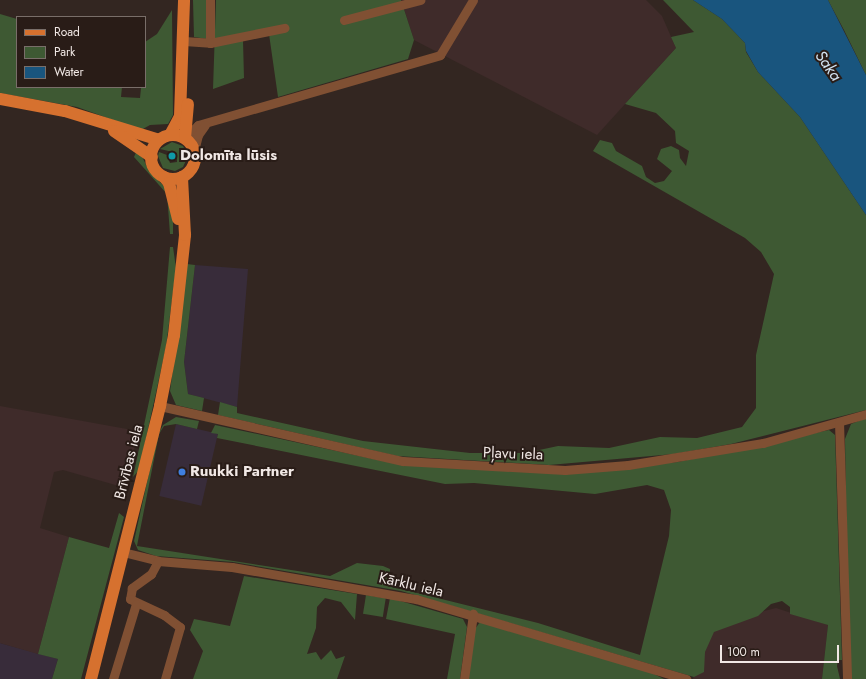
<!DOCTYPE html>
<html>
<head>
<meta charset="utf-8">
<style>
  body { margin:0 }
  #map { position:relative; width:866px; height:679px; overflow:hidden; background:#332621; font-family:Jost,sans-serif }
  div>[style] { position:absolute }
  .commercial>* { inset:0; background:#382c3a; transform-origin:0 0 }
  .industrial>* { inset:0; background:#3f2b2a }
  .green>* { inset:0; background:#3e5933; transform-origin:0 0 }
  .water>* { inset:0; background:#19557e }
  .minor>* { height:9px; margin:-4.5px; padding:0 4.5px; transform-origin:4.5px; border-radius:4.5px; background:#805033 }
  .major>* { height:12px; margin:-6px; padding:0 6px; transform-origin:6px; border-radius:6px; background:#d6712f }
  .major>.ring { margin:-6px; padding:0; box-sizing:content-box; background:none; border:12px solid #d6712f; border-radius:50% }
  .dots>* { width:11px; height:11px; translate:-50% -50%; box-sizing:border-box; border:2px solid #291c17; border-radius:50% }
  span { translate:-50% -50%; white-space:nowrap; text-align:center; line-height:1.15; -webkit-text-stroke:4px #291c17; paint-order:stroke }
  .poi-label { font-size:15px; color:#f1e8e5; font-weight:700 }
  .left { translate:0 -50%; text-align:left }
  .street-label { font-size:15px; color:#f1e8e5 }
  .water-label { font-size:16px; color:#d2e4f3; font-style:italic }
  .legend { position:absolute; left:16px; top:16px; width:130px; height:72px; box-sizing:border-box; background:#291c17; border:1px solid #796e69; margin:0; padding:5px 7px; list-style:none; font-size:12px; color:#f1e8e5 }
  .legend li { display:flex; align-items:center; gap:8px; height:20px }
  .legend b { width:20px; border:1px solid #796e69 }
  .scale { position:absolute; left:720px; top:645px; width:119px; height:18px; box-sizing:border-box; border:2px solid #f1e8e5; border-top:0; padding-left:5px; font-size:12px; line-height:14px; white-space:nowrap; color:#f1e8e5; -webkit-text-stroke:3px #291c17; paint-order:stroke }
</style>
</head>
<body>
<div id="map">
  <div class="commercial">
    <i style="clip-path:polygon(195px 265px,248px 269px,237px 407px,188px 394px,184px 362px)"></i>
    <i style="left:176px;top:424px;width:43px;height:74px;rotate:13deg"></i>
    <i style="clip-path:polygon(0 643px,58px 659px,52px 679px,0 679px)"></i>
  </div>
  <div class="industrial">
    <i style="clip-path:polygon(401px 0,646px 0,662px 16px,676px 48px,597px 135px,414px 40px)"></i>
    <i style="clip-path:polygon(0 406px,138px 431px,126px 488px,63px 470px,54px 472px,40px 528px,69px 537px,38px 654px,0 643px)"></i>
    <i style="clip-path:polygon(776px 608px,828px 625px,822px 679px,693px 679px,702px 627px)"></i>
  </div>
  <div class="green">
    <i style="clip-path:polygon(193px 0,209px 0,207px 39px,194px 37px)"></i>
    <i style="clip-path:polygon(216px 0,401px 0,414px 40px,408px 59px,278px 97px,269px 34px,243px 40px,244px 78px,213px 89px)"></i>
    <i style="clip-path:polygon(663px 0,693px 0,722px 19px,745px 43px,746px 52px,758px 72px,800px 117px,866px 215px,866px 410px,731px 444px,674px 454px,549px 465px,397px 456px,218px 415px,220px 402px,237px 407px,237px 413px,363px 441px,470px 453px,525px 453px,558px 446px,609px 448px,660px 437px,697px 438px,742px 427px,756px 408px,756px 355px,774px 274px,761px 252px,745px 238px,593px 151px,600px 140px,612px 143px,616px 151px,642px 166px,646px 177px,655px 183px,664px 181px,672px 171px,657px 159px,661px 149px,671px 146px,679px 150px,680px 158px,686px 166px,689px 151px,676px 143px,675px 131px,656px 113px,625px 104px,676px 48px,671px 37px,694px 32px)"></i>
    <i style="clip-path:polygon(828px 0,866px 0,866px 75px,844px 30px)"></i>
    <i style="clip-path:polygon(172px 10px,173px 115px,168px 124px,150px 125px,141px 130px,77px 107px,0 93px,0 14px,17px 19px,17px 87px,122px 87px,121px 97px,140px 98px,141px 88px,124px 87px,145px 87px,145px 42px,157px 34px)"></i>
    <i style="clip-path:polygon(172px 142px,183px 146px,188px 156px,183px 167px,175px 171px,163px 168px,158px 156px,159px 152px,167px 155px,170px 163px,177px 162px,177px 153px,160px 149px)"></i>
    <i style="clip-path:polygon(138px 148px,149px 171px,164px 186px,173px 213px,173px 234px,170px 234px,167px 194px,134px 157px)"></i>
    <i style="clip-path:polygon(170px 247px,173px 247px,176px 268px,166px 347px,139px 470px,133px 477px,162px 340px)"></i>
    <i style="clip-path:polygon(187px 264px,195px 265px,184px 362px,188px 394px,204px 398px,202px 411px,176px 405px,170px 391px)"></i>
    <i style="clip-path:polygon(176px 417px,199px 421px,197px 429px,176px 424px,164px 426px,159px 434px,137px 546px,330px 576px,357px 563px,383px 566px,390px 569px,389px 586px,538px 623px,640px 655px,669px 536px,671px 510px,664px 490px,647px 485px,595px 494px,474px 483px,445px 484px,217px 438px,218px 434px,211px 433px,215px 425px,383px 461px,539px 473px,678px 462px,829px 430px,835px 435px,842px 660px,838px 660px,837px 666px,840px 679px,822px 679px,828px 625px,790px 614px,790px 607px,782px 601px,771px 604px,758px 616px,714px 632px,705px 652px,704px 672px,694px 677px,401px 591px,233px 562px,156px 556px,138px 550px,134px 541px,157px 437px,163px 425px)"></i>
    <i style="clip-path:polygon(866px 418px,866px 679px,849px 679px,845px 439px,851px 424px)"></i>
    <i style="clip-path:polygon(119px 513px,124px 517px,81px 679px,52px 679px,58px 659px,38px 654px,69px 537px,109px 548px)"></i>
    <i style="clip-path:polygon(244px 576px,357px 594px,355px 620px,341px 602px,325px 598px,317px 607px,316px 628px,307px 654px,316px 652px,321px 660px,331px 650px,336px 659px,345px 656px,337px 679px,193px 679px,203px 651px,190px 630px,194px 619px,230px 626px)"></i>
    <i style="left:366px;top:595px;width:20px;height:19px;rotate:9deg"></i>
    <i style="clip-path:polygon(390px 598px,463px 619px,467px 627px,460px 679px,447px 679px,455px 634px,386px 619px)"></i>
    <i style="clip-path:polygon(480px 622px,648px 671px,664px 679px,467px 679px,475px 629px)"></i>
  </div>
  <div class="water">
    <i style="clip-path:polygon(693px 0,828px 0,866px 75px,866px 215px,800px 117px,758px 72px,746px 51px,745px 43px,722px 19px)"></i>
  </div>
  <div class="minor">
    <i style="left:344px;top:20px;width:79px;rotate:-14.7deg"></i>
    <i style="left:184px;top:41px;width:26px;rotate:4deg"></i>
    <i style="left:210px;top:43px;width:43px;rotate:-90deg"></i>
    <i style="left:210px;top:43px;width:76px;rotate:-11.5deg"></i>
    <i style="left:189px;top:142px;width:11px;rotate:-75deg"></i>
    <i style="left:192px;top:131px;width:8px;rotate:-45deg"></i>
    <i style="left:198px;top:125px;width:252px;rotate:-16.1deg"></i>
    <i style="left:440px;top:55px;width:64px;rotate:-59deg"></i>
    <i style="left:194px;top:151px;width:16px;rotate:-76deg"></i>
    <i style="left:198px;top:135px;width:12px;rotate:-55deg"></i>
    <i style="left:160px;top:406px;width:249px;rotate:12.8deg"></i>
    <i style="left:403px;top:461px;width:162px;rotate:3.2deg"></i>
    <i style="left:565px;top:470px;width:63px;rotate:-4.5deg"></i>
    <i style="left:628px;top:465px;width:137px;rotate:-9.3deg"></i>
    <i style="left:763px;top:443px;width:107px;rotate:-15.7deg"></i>
    <i style="left:839px;top:422px;width:257px;rotate:88.2deg"></i>
    <i style="left:123px;top:552px;width:36px;rotate:14deg"></i>
    <i style="left:158px;top:561px;width:74px;rotate:4.6deg"></i>
    <i style="left:232px;top:567px;width:187px;rotate:9.9deg"></i>
    <i style="left:416px;top:599px;width:282px;rotate:16.5deg"></i>
    <i style="left:158px;top:561px;width:15px;rotate:118deg"></i>
    <i style="left:151px;top:574px;width:24px;rotate:144deg"></i>
    <i style="left:132px;top:588px;width:11px;rotate:100deg"></i>
    <i style="left:130px;top:599px;width:38px;rotate:25deg"></i>
    <i style="left:164px;top:615px;width:20px;rotate:37deg"></i>
    <i style="left:180px;top:627px;width:54px;rotate:106.1deg"></i>
    <i style="left:113px;top:679px;width:78px;rotate:-73deg"></i>
    <i style="left:464px;top:679px;width:66px;rotate:-82.1deg"></i>
  </div>
  <div class="major">
    <i style="left:0;top:99px;width:66px;rotate:10.5deg"></i>
    <i style="left:65px;top:111px;width:98px;rotate:17.1deg"></i>
    <i style="left:114px;top:131px;width:46px;rotate:34.4deg"></i>
    <i style="left:170px;top:135px;width:21px;rotate:-62deg"></i>
    <i style="left:180px;top:116px;width:116px;rotate:-88deg"></i>
    <i class="ring" style="left:151px;top:135px;width:32px;height:32px"></i>
    <i style="left:185px;top:138px;width:34px;rotate:-85deg"></i>
    <i style="left:164px;top:177px;width:8px;rotate:50deg"></i>
    <i style="left:169px;top:183px;width:37px;rotate:76deg"></i>
    <i style="left:91px;top:679px;width:282px;rotate:-75.8deg"></i>
    <i style="left:160px;top:406px;width:72px;rotate:-78.8deg"></i>
    <i style="left:174px;top:335px;width:101px;rotate:-83.7deg"></i>
    <i style="left:185px;top:235px;width:58px;rotate:-93deg"></i>
  </div>
  <div class="dots">
    <i style="left:172px;top:156px;background:#0f9aa8"></i>
    <i style="left:182px;top:472px;background:#3f7fe0"></i>
  </div>
  <div class="poi-label">
    <span class="left" style="left:180px;top:156px">Dolomīta lūsis</span>
    <span class="left" style="left:190px;top:472px">Ruukki Partner</span>
  </div>
  <div class="street-label">
    <span style="left:513px;top:454px;rotate:2deg">Pļavu iela</span>
    <span style="left:129px;top:462px;rotate:-76deg">Brīvības iela</span>
    <span style="left:411px;top:585px;rotate:13deg">Kārklu iela</span>
  </div>
  <div class="water-label">
    <span style="left:828px;top:66px;rotate:54deg">Saka</span>
  </div>
  <ul class="legend">
  <li><b style="height:5px;background:#d6712f"></b>Road</li>
  <li><b style="height:11px;background:#3e5933"></b>Park</li>
  <li><b style="height:11px;background:#19557e"></b>Water</li>
  </ul>
  <div class="scale">100 m</div>
</div>
</body>
</html>
